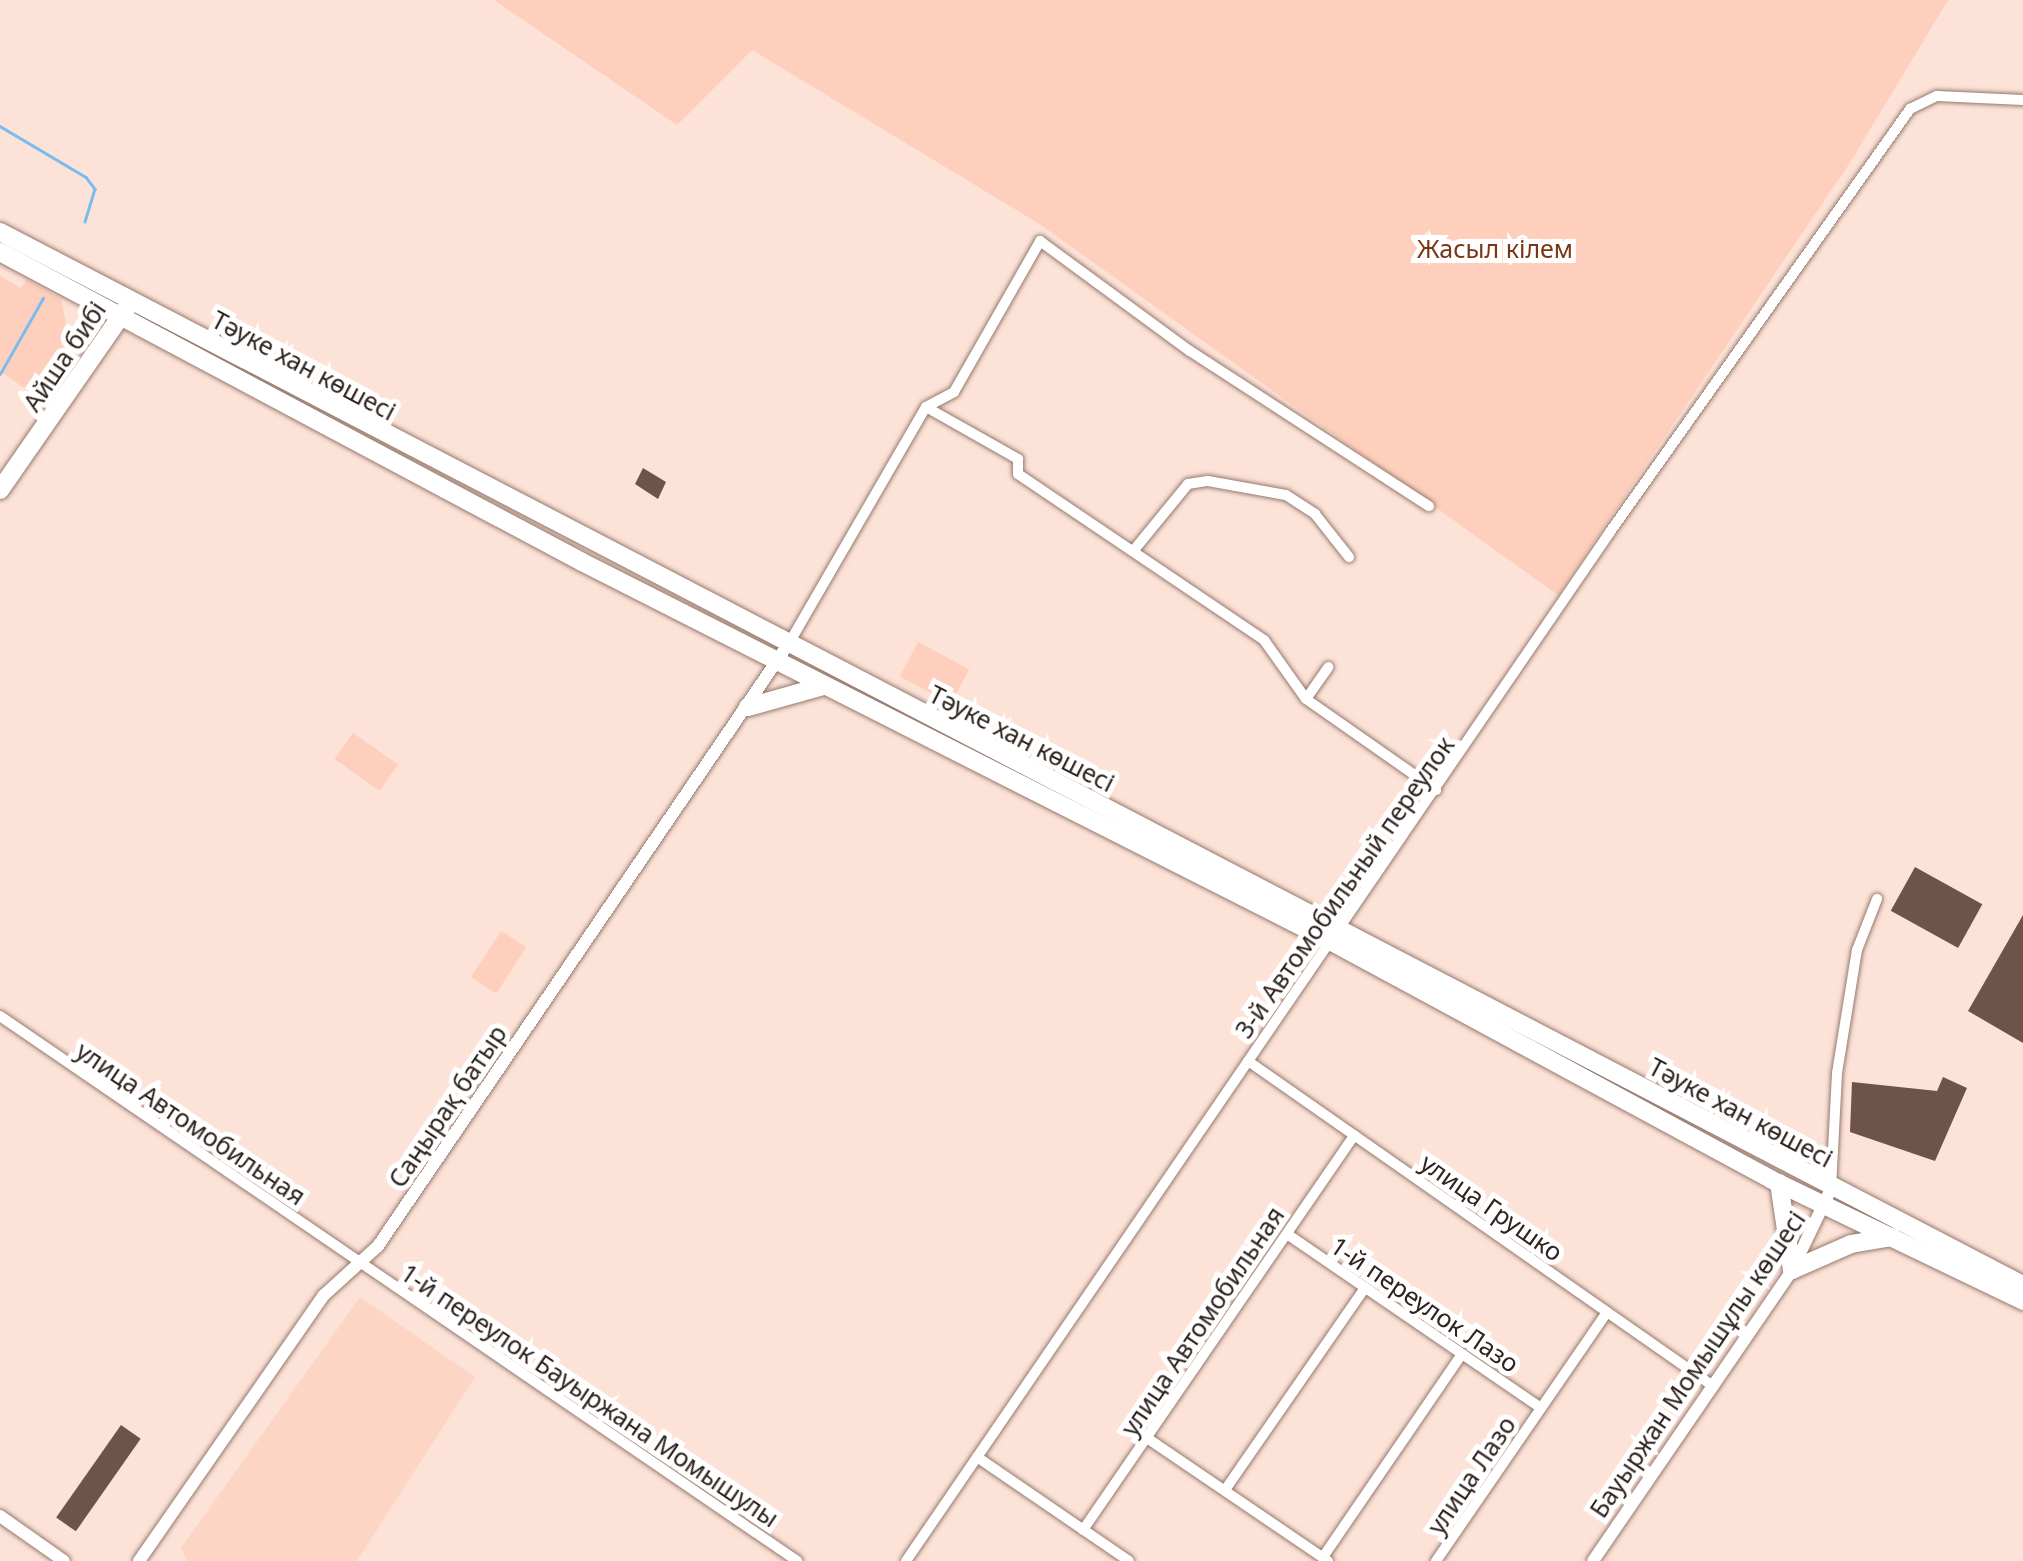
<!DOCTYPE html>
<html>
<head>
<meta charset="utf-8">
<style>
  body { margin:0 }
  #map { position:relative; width:2023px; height:1561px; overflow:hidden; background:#fce2d7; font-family:"Noto Sans",sans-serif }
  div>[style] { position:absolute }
  .built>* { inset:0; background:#fdd5c4 }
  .green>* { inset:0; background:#fecfbc; transform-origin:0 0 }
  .stream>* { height:2.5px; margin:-1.25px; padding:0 1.25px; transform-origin:1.25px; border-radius:1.25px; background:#79bcef }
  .building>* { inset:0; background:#6e5348; transform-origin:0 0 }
  .roads { filter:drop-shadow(0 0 2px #96796d) drop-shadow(0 0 2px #96796d) }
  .minor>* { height:10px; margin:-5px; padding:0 5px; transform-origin:5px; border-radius:5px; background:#fff }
  .tertiary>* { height:12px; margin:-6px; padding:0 6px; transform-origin:6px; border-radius:6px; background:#fff }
  .primary>* { height:18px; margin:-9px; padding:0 9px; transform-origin:9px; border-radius:9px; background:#fff }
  span { translate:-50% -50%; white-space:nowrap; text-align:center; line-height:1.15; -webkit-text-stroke:10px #fff; paint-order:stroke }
  .park-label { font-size:25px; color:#7a3715 }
  .street-label { font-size:25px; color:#2e231e }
</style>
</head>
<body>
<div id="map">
  <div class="built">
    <i style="clip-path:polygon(360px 1297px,475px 1377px,357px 1561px,187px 1561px,181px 1548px)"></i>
  </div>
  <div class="green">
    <i style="clip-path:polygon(494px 0,1948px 0,1851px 161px,1558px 595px,1041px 225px,752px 50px,677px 125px)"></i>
    <i style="clip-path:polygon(0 276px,21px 288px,27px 279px,61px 299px,69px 339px,33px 394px,0 371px)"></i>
    <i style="left:918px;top:642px;width:58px;height:39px;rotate:28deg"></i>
    <i style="left:353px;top:733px;width:55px;height:32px;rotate:35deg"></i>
    <i style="left:501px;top:931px;width:30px;height:55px;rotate:33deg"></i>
  </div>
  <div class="stream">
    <i style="left:0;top:126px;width:100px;rotate:30.7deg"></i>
    <i style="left:86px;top:177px;width:15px;rotate:53deg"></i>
    <i style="left:95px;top:189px;width:34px;rotate:107deg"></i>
    <i style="left:0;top:374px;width:87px;rotate:-60.5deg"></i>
  </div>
  <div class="building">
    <i style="clip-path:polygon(643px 468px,666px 482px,658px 499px,635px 484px)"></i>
    <i style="left:1915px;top:867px;width:77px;height:50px;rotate:29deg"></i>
    <i style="clip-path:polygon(2023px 915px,2023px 1043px,1968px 1011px)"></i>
    <i style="clip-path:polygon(1943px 1077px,1967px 1088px,1935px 1161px,1850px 1132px,1852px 1082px,1937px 1091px)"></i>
    <i style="left:121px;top:1425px;width:24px;height:113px;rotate:35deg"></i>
  </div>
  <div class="roads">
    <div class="minor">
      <i style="left:926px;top:407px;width:106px;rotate:29.5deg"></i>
      <i style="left:1018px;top:459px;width:15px;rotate:90deg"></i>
      <i style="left:1018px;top:474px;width:297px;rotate:34deg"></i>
      <i style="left:1264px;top:640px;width:72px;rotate:54.6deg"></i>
      <i style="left:1306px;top:699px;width:159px;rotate:35deg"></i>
      <i style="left:1134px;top:550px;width:85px;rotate:-50.7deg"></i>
      <i style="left:1188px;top:484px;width:20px;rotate:-9deg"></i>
      <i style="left:1208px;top:481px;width:79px;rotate:10.2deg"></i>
      <i style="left:1286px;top:495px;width:35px;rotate:33deg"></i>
      <i style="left:1315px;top:514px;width:55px;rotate:51.7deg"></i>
      <i style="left:788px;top:645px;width:275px;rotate:-59.9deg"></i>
      <i style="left:926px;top:407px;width:32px;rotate:-28deg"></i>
      <i style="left:954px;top:392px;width:174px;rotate:-60.3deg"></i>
      <i style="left:1040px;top:241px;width:186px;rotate:36.3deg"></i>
      <i style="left:1190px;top:351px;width:285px;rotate:33deg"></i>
      <i style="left:1306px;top:699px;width:39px;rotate:-55deg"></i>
      <i style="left:0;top:1016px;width:966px;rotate:34.36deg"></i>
      <i style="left:1248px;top:1061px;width:567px;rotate:34.95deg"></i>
      <i style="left:1831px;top:1188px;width:115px;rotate:-87deg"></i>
      <i style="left:1837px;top:1073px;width:125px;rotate:-80.8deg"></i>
      <i style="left:1857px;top:950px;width:55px;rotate:-68.6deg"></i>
      <i style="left:1287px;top:1234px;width:308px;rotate:34.4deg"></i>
      <i style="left:1147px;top:1438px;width:219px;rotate:34.2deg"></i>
      <i style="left:977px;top:1457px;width:184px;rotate:34.4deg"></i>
      <i style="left:1225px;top:1490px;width:246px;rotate:-55.3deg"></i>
      <i style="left:1083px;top:1530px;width:479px;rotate:-55.5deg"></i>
      <i style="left:1323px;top:1557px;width:246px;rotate:-55.6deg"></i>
      <i style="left:906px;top:1561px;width:1247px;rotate:-55.62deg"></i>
      <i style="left:1610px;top:532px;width:519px;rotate:-54.65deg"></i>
      <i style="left:1910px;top:109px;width:30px;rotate:-26deg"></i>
      <i style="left:1937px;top:96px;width:86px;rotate:2.7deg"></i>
      <i style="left:1436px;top:1561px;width:302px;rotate:-55.5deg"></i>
    </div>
    <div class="tertiary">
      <i style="left:0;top:1516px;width:78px;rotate:35.1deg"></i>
      <i style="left:139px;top:1561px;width:323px;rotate:-55.2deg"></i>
      <i style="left:323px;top:1296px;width:74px;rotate:-42.3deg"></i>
      <i style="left:378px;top:1246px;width:726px;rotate:-55.72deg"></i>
      <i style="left:1593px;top:1561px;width:353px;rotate:-55.6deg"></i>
      <i style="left:1792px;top:1270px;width:90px;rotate:-64.3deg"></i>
    </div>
    <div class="primary">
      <i style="left:0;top:232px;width:2281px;rotate:27.5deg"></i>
      <i style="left:0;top:252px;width:659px;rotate:28.04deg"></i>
      <i style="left:582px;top:562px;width:843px;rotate:26.87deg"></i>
      <i style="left:1334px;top:943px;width:498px;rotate:28.4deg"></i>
      <i style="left:1772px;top:1180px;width:279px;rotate:25.7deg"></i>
      <i style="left:0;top:490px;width:223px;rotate:-55.2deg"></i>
      <i style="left:748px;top:707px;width:78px;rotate:-15.6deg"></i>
      <i style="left:1779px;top:1183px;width:88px;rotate:81.5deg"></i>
      <i style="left:1792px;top:1270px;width:64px;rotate:-23.8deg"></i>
      <i style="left:1851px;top:1244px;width:42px;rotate:-9.7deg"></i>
    </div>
  </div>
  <div class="park-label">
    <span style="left:1495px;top:248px">Жасыл кілем</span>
  </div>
  <div class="street-label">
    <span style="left:64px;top:356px;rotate:-56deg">Айша бибі</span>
    <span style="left:304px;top:365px;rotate:28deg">Тәуке хан көшесі</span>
    <span style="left:1022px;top:738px;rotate:27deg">Тәуке хан көшесі</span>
    <span style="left:1344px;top:887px;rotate:-55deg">3-й Автомобильный переулок</span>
    <span style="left:447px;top:1106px;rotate:-56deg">Саңырақ батыр</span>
    <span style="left:1741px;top:1112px;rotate:28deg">Тәуке хан көшесі</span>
    <span style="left:191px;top:1123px;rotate:34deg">улица Автомобильная</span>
    <span style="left:1492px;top:1207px;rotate:35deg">улица Грушко</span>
    <span style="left:1425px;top:1304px;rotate:34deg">1-й переулок Лазо</span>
    <span style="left:1202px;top:1321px;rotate:-56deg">улица Автомобильная</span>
    <span style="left:1697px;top:1364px;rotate:-56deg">Бауыржан Момышұлы көшесі</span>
    <span style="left:590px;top:1395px;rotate:34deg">1-й переулок Бауыржана Момышулы</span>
    <span style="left:1471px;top:1475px;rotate:-56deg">улица Лазо</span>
  </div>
</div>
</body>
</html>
